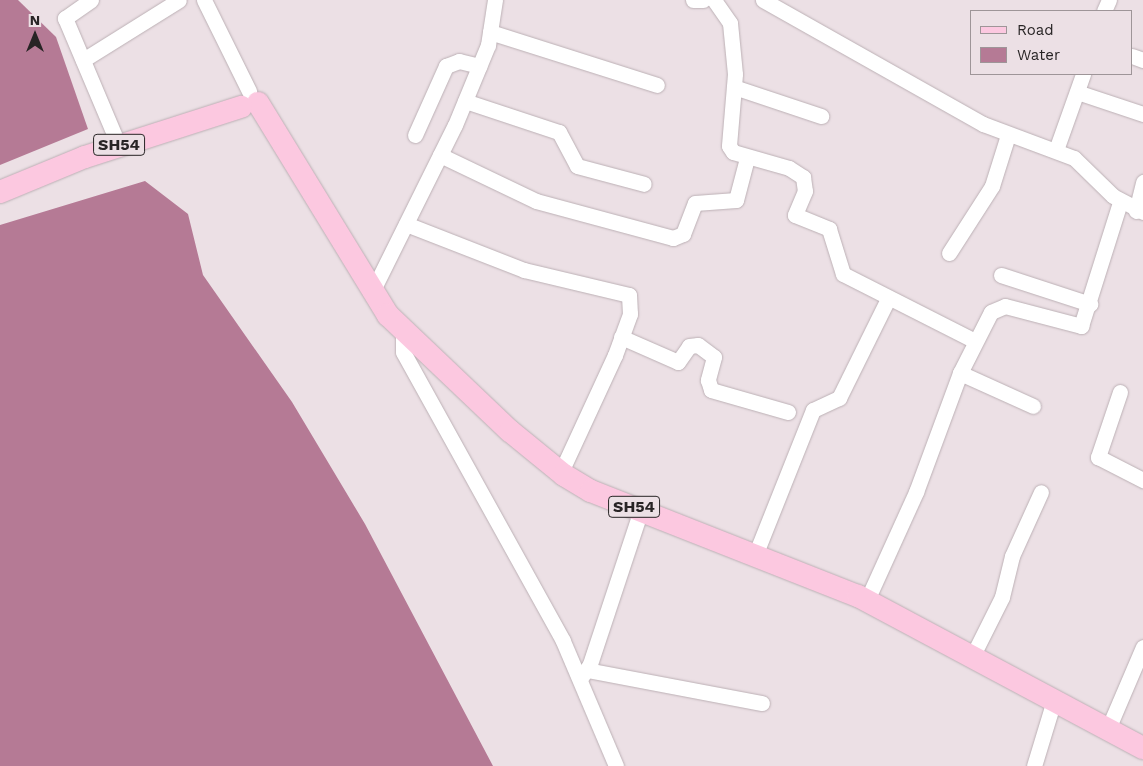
<!DOCTYPE html>
<html>
<head>
<meta charset="utf-8">
<style>
  body { margin:0 }
  #map { position:relative; width:1143px; height:766px; overflow:hidden; background:#ece0e5; font-family:"Work Sans",sans-serif }
  div>[style] { position:absolute }
  .water>* { inset:0; background:#b57a95 }
  .roads { filter:drop-shadow(0 0 1px #bcb0b5) drop-shadow(0 0 1px #bcb0b5) }
  .street>* { height:15px; margin:-7.5px; padding:0 7.5px; transform-origin:7.5px; border-radius:7.5px; background:#fff }
  .primary>* { height:22px; margin:-11px; padding:0 11px; transform-origin:11px; border-radius:11px; background:#fcc8e0 }
  span { translate:-50% -50%; white-space:nowrap; text-align:center; line-height:1.15; -webkit-text-stroke:4px #ece0e5; paint-order:stroke }
  .shield-label span { padding:1px 4px; background:#ece0e5; border:1px solid; border-radius:4px; -webkit-text-stroke-width:0 }
  .shield-label { font-size:16px; color:#282425; font-weight:700 }
  .legend { position:absolute; left:970px; top:10px; width:162px; height:65px; box-sizing:border-box; background:#ece0e5; border:1px solid #9e9598; margin:0; padding:6px 9px; list-style:none; font-size:15px; color:#282425 }
  .legend li { display:flex; align-items:center; gap:10px; height:25px }
  .legend b { width:25px; border:1px solid #9e9598 }
  .north { position:absolute; left:10px; top:10px; width:50px; height:50px; -webkit-text-stroke:4px #ece0e5; paint-order:stroke; rotate:0deg; font-size:14px; font-weight:700; line-height:20px; text-align:center; color:#282425 }
  .north::after { content:''; display:block; margin:auto; width:18px; height:22px; background:#282425; clip-path:polygon(50% 0,100% 100%,50% 72%,0 100%) }
</style>
</head>
<body>
<div id="map">
  <div class="water">
    <i style="clip-path:polygon(0 0,18px 0,56px 37px,88px 129px,0 165px)"></i>
    <i style="clip-path:polygon(145px 181px,188px 214px,203px 275px,292px 402px,365px 524px,493px 766px,0 766px,0 225px)"></i>
  </div>
  <div class="roads">
    <div class="street">
      <i style="left:91px;top:0;width:32px;rotate:145deg"></i>
      <i style="left:65px;top:18px;width:139px;rotate:67.1deg"></i>
      <i style="left:204px;top:0;width:102px;rotate:63.7deg"></i>
      <i style="left:693px;top:0;width:10px"></i>
      <i style="left:714px;top:0;width:28px;rotate:55deg"></i>
      <i style="left:730px;top:23px;width:51px;rotate:84.4deg"></i>
      <i style="left:735px;top:74px;width:72px;rotate:94.8deg"></i>
      <i style="left:729px;top:146px;width:7px;rotate:56deg"></i>
      <i style="left:733px;top:152px;width:58px;rotate:15.9deg"></i>
      <i style="left:789px;top:168px;width:17px;rotate:33deg"></i>
      <i style="left:803px;top:177px;width:14px;rotate:82deg"></i>
      <i style="left:805px;top:191px;width:26px;rotate:113deg"></i>
      <i style="left:795px;top:215px;width:37px;rotate:22deg"></i>
      <i style="left:829px;top:229px;width:47px;rotate:72.7deg"></i>
      <i style="left:843px;top:274px;width:148px;rotate:26.9deg"></i>
      <i style="left:763px;top:0;width:253px;rotate:29.4deg"></i>
      <i style="left:983px;top:124px;width:97px;rotate:20.5deg"></i>
      <i style="left:1074px;top:158px;width:54px;rotate:44.3deg"></i>
      <i style="left:1113px;top:196px;width:34px;rotate:28deg"></i>
      <i style="left:1104px;top:11px;width:12px;rotate:-66deg"></i>
      <i style="left:490px;top:32px;width:175px;rotate:17.6deg"></i>
      <i style="left:1132px;top:56px;width:12px;rotate:20deg"></i>
      <i style="left:83px;top:60px;width:113px;rotate:-32deg"></i>
      <i style="left:734px;top:87px;width:92px;rotate:18.4deg"></i>
      <i style="left:1077px;top:92px;width:70px;rotate:18.4deg"></i>
      <i style="left:465px;top:101px;width:99px;rotate:18.3deg"></i>
      <i style="left:559px;top:132px;width:38px;rotate:62deg"></i>
      <i style="left:577px;top:166px;width:69px;rotate:15deg"></i>
      <i style="left:415px;top:135px;width:76px;rotate:-65.8deg"></i>
      <i style="left:446px;top:66px;width:14px;rotate:-21deg"></i>
      <i style="left:459px;top:61px;width:21px;rotate:14deg"></i>
      <i style="left:1056px;top:150px;width:81px;rotate:-70.4deg"></i>
      <i style="left:440px;top:155px;width:106px;rotate:25.6deg"></i>
      <i style="left:536px;top:201px;width:142px;rotate:15.1deg"></i>
      <i style="left:673px;top:238px;width:11px;rotate:-22deg"></i>
      <i style="left:683px;top:234px;width:33px;rotate:-69deg"></i>
      <i style="left:695px;top:203px;width:41px;rotate:-4.2deg"></i>
      <i style="left:736px;top:200px;width:43px;rotate:-75.3deg"></i>
      <i style="left:1136px;top:211px;width:30px;rotate:-76deg"></i>
      <i style="left:406px;top:224px;width:127px;rotate:21.3deg"></i>
      <i style="left:524px;top:270px;width:108px;rotate:13.4deg"></i>
      <i style="left:629px;top:295px;width:19px;rotate:87deg"></i>
      <i style="left:630px;top:314px;width:44px;rotate:110.1deg"></i>
      <i style="left:615px;top:355px;width:129px;rotate:114.8deg"></i>
      <i style="left:949px;top:253px;width:80px;rotate:-57.3deg"></i>
      <i style="left:992px;top:186px;width:53px;rotate:-72.6deg"></i>
      <i style="left:1001px;top:275px;width:94px;rotate:18deg"></i>
      <i style="left:372px;top:292px;width:186px;rotate:-63.6deg"></i>
      <i style="left:455px;top:125px;width:87px;rotate:-67.6deg"></i>
      <i style="left:488px;top:45px;width:46px;rotate:-81.2deg"></i>
      <i style="left:403px;top:332px;width:20px;rotate:90deg"></i>
      <i style="left:403px;top:352px;width:330px;rotate:61deg"></i>
      <i style="left:563px;top:641px;width:136px;rotate:67deg"></i>
      <i style="left:621px;top:337px;width:62px;rotate:23.7deg"></i>
      <i style="left:678px;top:362px;width:19px;rotate:-55deg"></i>
      <i style="left:689px;top:346px;width:9px;rotate:-6deg"></i>
      <i style="left:698px;top:345px;width:20px;rotate:37deg"></i>
      <i style="left:714px;top:357px;width:24px;rotate:105deg"></i>
      <i style="left:708px;top:380px;width:10px;rotate:73deg"></i>
      <i style="left:711px;top:390px;width:80px;rotate:15.9deg"></i>
      <i style="left:960px;top:373px;width:80px;rotate:24.3deg"></i>
      <i style="left:1120px;top:392px;width:69px;rotate:108.7deg"></i>
      <i style="left:1098px;top:457px;width:51px;rotate:27.1deg"></i>
      <i style="left:756px;top:553px;width:154px;rotate:-68.3deg"></i>
      <i style="left:813px;top:410px;width:29px;rotate:-25deg"></i>
      <i style="left:839px;top:398px;width:110px;rotate:-63.7deg"></i>
      <i style="left:867px;top:600px;width:119px;rotate:-65.6deg"></i>
      <i style="left:916px;top:492px;width:127px;rotate:-69.7deg"></i>
      <i style="left:960px;top:373px;width:68px;rotate:-63.1deg"></i>
      <i style="left:991px;top:312px;width:15px;rotate:-23deg"></i>
      <i style="left:1005px;top:306px;width:79px;rotate:14.7deg"></i>
      <i style="left:1081px;top:326px;width:130px;rotate:-72.5deg"></i>
      <i style="left:972px;top:657px;width:67px;rotate:-63.4deg"></i>
      <i style="left:1002px;top:597px;width:42px;rotate:-76.3deg"></i>
      <i style="left:1012px;top:556px;width:70px;rotate:-65.6deg"></i>
      <i style="left:587px;top:670px;width:178px;rotate:10.7deg"></i>
      <i style="left:580px;top:679px;width:18px;rotate:-56deg"></i>
      <i style="left:590px;top:664px;width:162px;rotate:-71.7deg"></i>
      <i style="left:1108px;top:729px;width:89px;rotate:-66.9deg"></i>
      <i style="left:1034px;top:766px;width:69px;rotate:-73.1deg"></i>
    </div>
    <div class="primary">
      <i style="left:258px;top:103px;width:249px;rotate:58.5deg"></i>
      <i style="left:388px;top:315px;width:168px;rotate:43.6deg"></i>
      <i style="left:510px;top:431px;width:70px;rotate:39.2deg"></i>
      <i style="left:564px;top:475px;width:31px;rotate:31deg"></i>
      <i style="left:591px;top:491px;width:287px;rotate:21.5deg"></i>
      <i style="left:858px;top:596px;width:323px;rotate:28.1deg"></i>
      <i style="left:0;top:192px;width:92px;rotate:-22.4deg"></i>
      <i style="left:85px;top:157px;width:164px;rotate:-17.8deg"></i>
    </div>
  </div>
  <div class="shield-label">
    <span style="left:119px;top:145px">SH54</span>
    <span style="left:634px;top:507px">SH54</span>
  </div>
  <ul class="legend">
  <li><b style="height:6px;background:#fcc8e0"></b>Road</li>
  <li><b style="height:14px;background:#b57a95"></b>Water</li>
  </ul>
  <div class="north">N</div>
</div>
</body>
</html>
